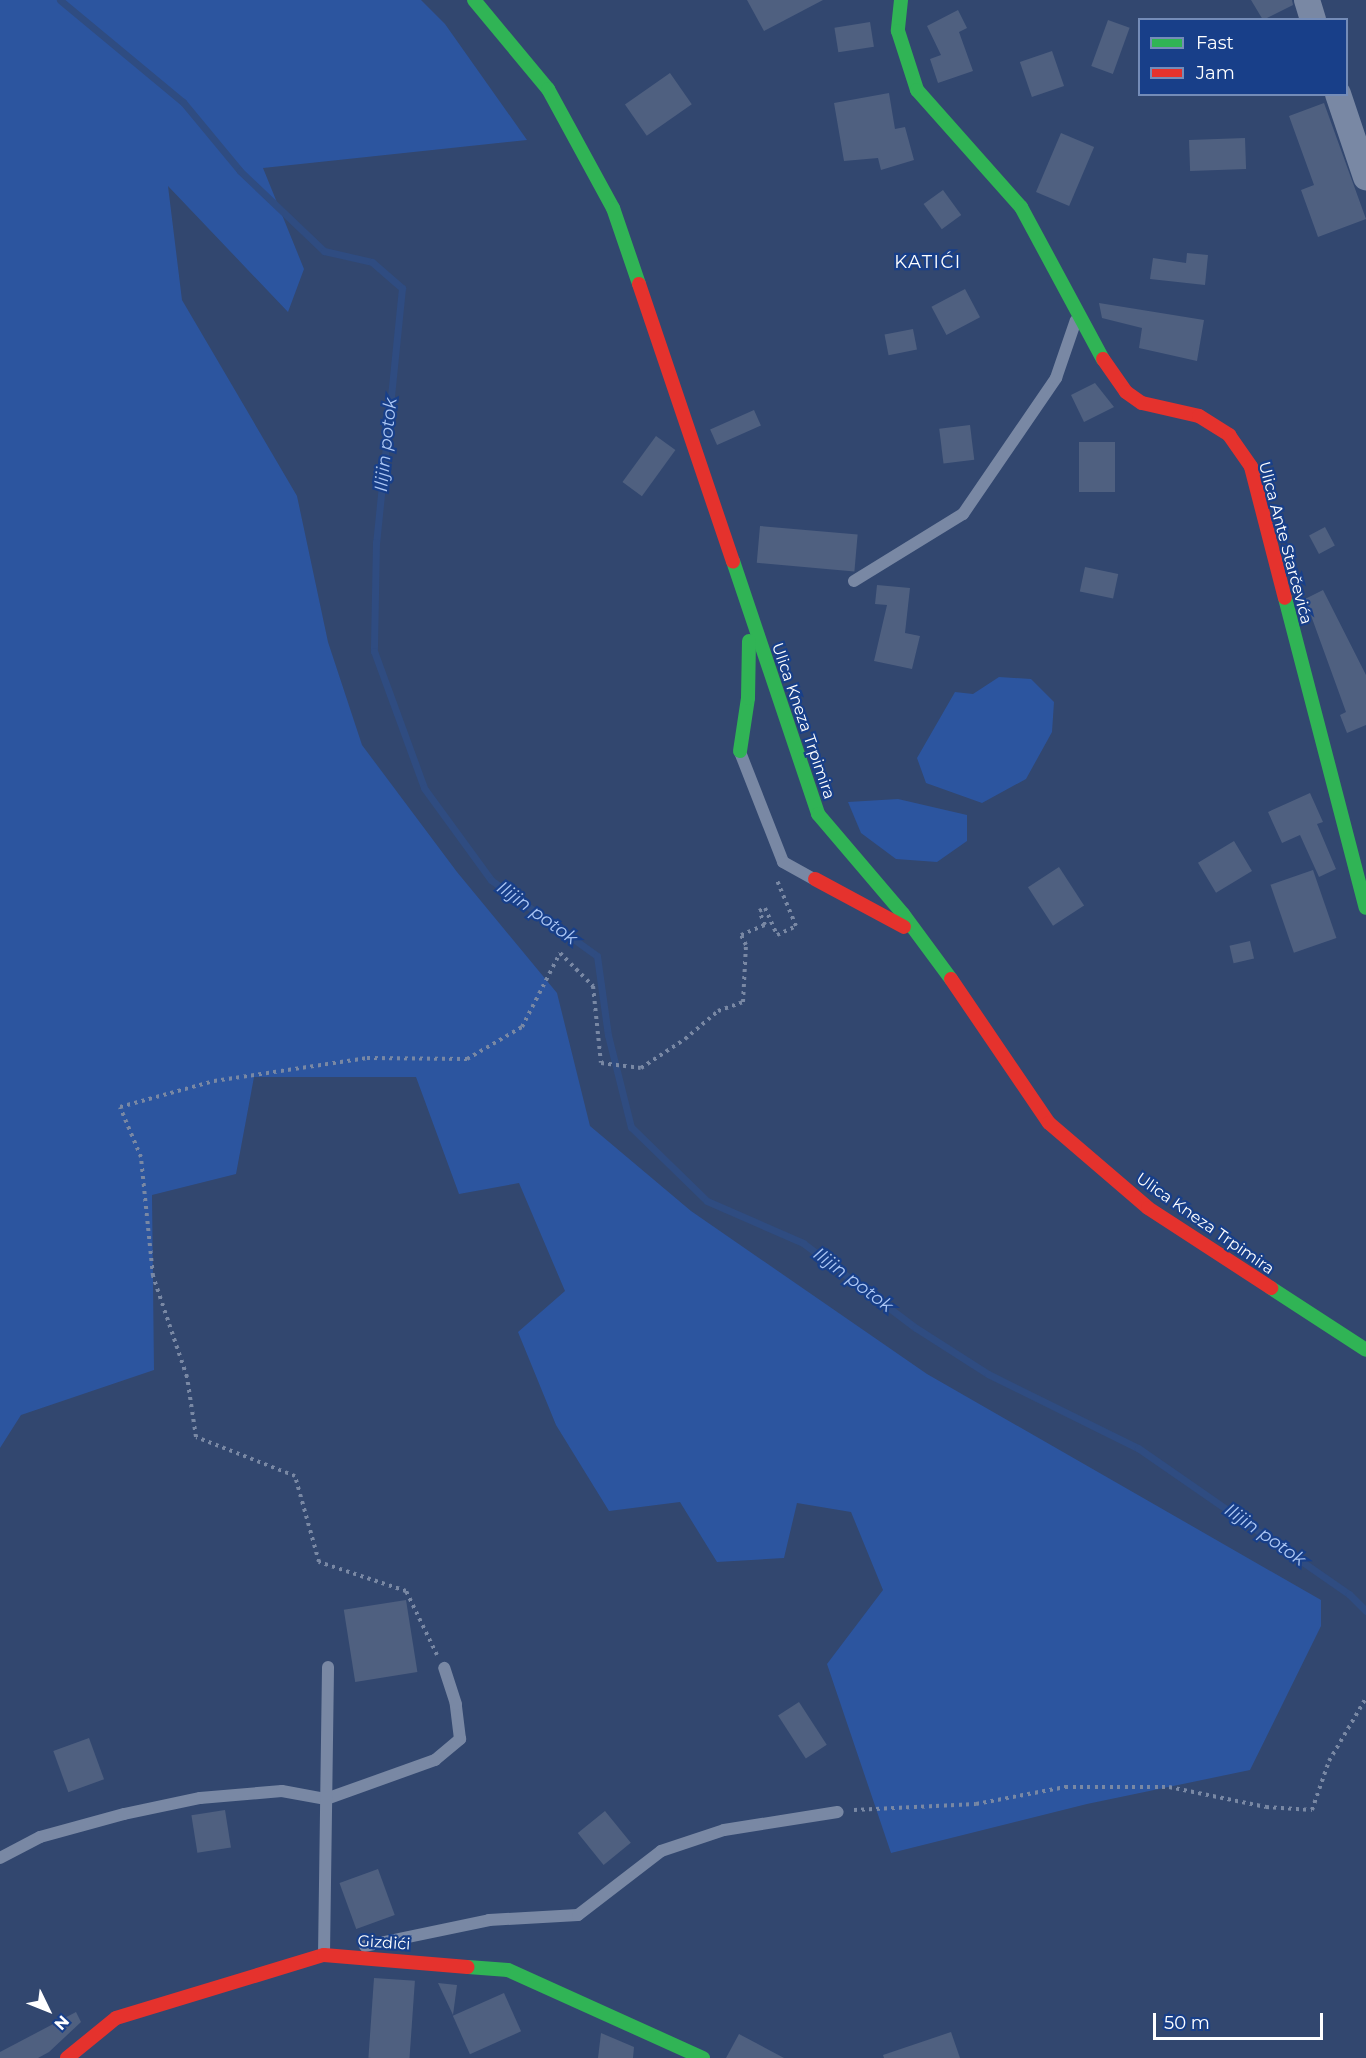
<!DOCTYPE html>
<html>
<head>
<meta charset="utf-8">
<style>
  body { margin:0 }
  #map { position:relative; width:1366px; height:2058px; overflow:hidden; background:#32476f; font-family:Montserrat,sans-serif }
  div>[style] { position:absolute }
  .green>* { inset:0; background:#2c559f }
  .stream>* { height:7px; margin:-3.5px; padding:0 3.5px; transform-origin:3.5px; border-radius:3.5px; background:#2f4c81 }
  .building>* { inset:0; background:#4f6080; transform-origin:0 0 }
  .path>* { height:4px; margin-top:-2px; transform-origin:0; background:repeating-linear-gradient(90deg,#7988a4 0 3px,transparent 0 7.5px) }
  .lane>* { height:12px; margin:-6px; padding:0 6px; transform-origin:6px; border-radius:6px; background:#7988a4 }
  .street>* { height:26px; margin:-13px; padding:0 13px; transform-origin:13px; border-radius:13px; background:#7988a4 }
  .fast>* { height:14px; margin:-7px; padding:0 7px; transform-origin:7px; border-radius:7px; background:#30b455 }
  .jam>* { height:14px; margin:-7px; padding:0 7px; transform-origin:7px; border-radius:7px; background:#e5322d }
  span { translate:-50% -50%; white-space:nowrap; text-align:center; line-height:1.15; -webkit-text-stroke:4.5px #183f89; paint-order:stroke }
  .street-label { font-size:16px; color:#fff }
  .neighbourhood-label { font-size:18px; color:#fff; letter-spacing:1.5px }
  .water-label { font-size:18px; color:#acc7f5; font-style:italic }
  .legend { position:absolute; left:1138px; top:18px; width:210px; height:78px; box-sizing:border-box; background:#183f89; border:2px solid #748cb8; margin:0; padding:8px 10px; list-style:none; font-size:18px; color:#fff }
  .legend li { display:flex; align-items:center; gap:12px; height:30px }
  .legend b { width:30px; border:2px solid #748cb8 }
  .north { position:absolute; left:18px; top:1980px; width:60px; height:60px; -webkit-text-stroke:4px #183f89; paint-order:stroke; rotate:133deg; font-size:16px; font-weight:700; line-height:24px; text-align:center; color:#fff }
  .north::after { content:''; display:block; margin:auto; width:21px; height:27px; background:#fff; clip-path:polygon(50% 0,100% 100%,50% 72%,0 100%) }
  .scale { position:absolute; left:1153px; top:2013px; width:170px; height:27px; box-sizing:border-box; border:3px solid #fff; border-top:0; padding-left:8px; font-size:18px; line-height:21px; white-space:nowrap; color:#fff; -webkit-text-stroke:4px #183f89; paint-order:stroke }
</style>
</head>
<body>
<div id="map">
  <div class="green">
    <i style="clip-path:polygon(0 0,421px 0,445px 24px,527px 140px,263px 168px,304px 269px,288px 312px,168px 186px,182px 300px,297px 496px,328px 642px,362px 745px,457px 872px,557px 993px,590px 1126px,691px 1211px,927px 1374px,1321px 1600px,1321px 1626px,1250px 1770px,1087px 1804px,891px 1853px,827px 1664px,883px 1590px,851px 1512px,797px 1503px,784px 1558px,717px 1562px,680px 1502px,609px 1511px,556px 1425px,518px 1332px,565px 1291px,519px 1183px,459px 1194px,416px 1077px,254px 1077px,236px 1174px,152px 1195px,154px 1370px,21px 1415px,0 1448px)"></i>
    <i style="clip-path:polygon(999px 677px,1031px 679px,1054px 702px,1052px 732px,1026px 779px,982px 803px,926px 783px,917px 758px,955px 692px,973px 694px)"></i>
    <i style="clip-path:polygon(898px 799px,967px 815px,967px 841px,937px 862px,896px 859px,861px 833px,848px 802px)"></i>
  </div>
  <div class="stream">
    <i style="left:60px;top:0;width:160px;rotate:39.7deg"></i>
    <i style="left:183px;top:102px;width:89px;rotate:50.4deg"></i>
    <i style="left:240px;top:171px;width:116px;rotate:43.6deg"></i>
    <i style="left:324px;top:251px;width:49px;rotate:12.9deg"></i>
    <i style="left:372px;top:262px;width:40px;rotate:41deg"></i>
    <i style="left:402px;top:288px;width:255px;rotate:95.8deg"></i>
    <i style="left:376px;top:542px;width:109px;rotate:91.1deg"></i>
    <i style="left:374px;top:651px;width:146px;rotate:69.9deg"></i>
    <i style="left:424px;top:788px;width:114px;rotate:53.9deg"></i>
    <i style="left:491px;top:880px;width:130px;rotate:35.6deg"></i>
    <i style="left:597px;top:956px;width:80px;rotate:82.1deg"></i>
    <i style="left:608px;top:1035px;width:95px;rotate:76deg"></i>
    <i style="left:631px;top:1127px;width:106px;rotate:44.2deg"></i>
    <i style="left:707px;top:1201px;width:105px;rotate:23.6deg"></i>
    <i style="left:803px;top:1243px;width:141px;rotate:37deg"></i>
    <i style="left:916px;top:1328px;width:85px;rotate:32.6deg"></i>
    <i style="left:988px;top:1374px;width:167px;rotate:26.3deg"></i>
    <i style="left:1138px;top:1448px;width:257px;rotate:34.7deg"></i>
    <i style="left:1349px;top:1594px;width:24px;rotate:45deg"></i>
  </div>
  <div class="building">
    <i style="clip-path:polygon(747px 0,823px 0,764px 31px)"></i>
    <i style="clip-path:polygon(1251px 0,1292px 0,1293px 5px,1263px 20px)"></i>
    <i style="clip-path:polygon(958px 10px,967px 28px,959px 32px,973px 71px,938px 83px,930px 59px,941px 55px,927px 26px)"></i>
    <i style="left:1108px;top:20px;width:23px;height:49px;rotate:20deg"></i>
    <i style="left:870px;top:22px;width:25px;height:36px;rotate:81deg"></i>
    <i style="left:1052px;top:51px;width:37px;height:34px;rotate:71deg"></i>
    <i style="left:670px;top:73px;width:38px;height:55px;rotate:55deg"></i>
    <i style="clip-path:polygon(889px 93px,895px 129px,905px 127px,914px 160px,881px 170px,878px 158px,844px 161px,834px 103px)"></i>
    <i style="clip-path:polygon(1324px 103px,1366px 219px,1318px 237px,1301px 190px,1314px 185px,1289px 116px)"></i>
    <i style="left:1061px;top:133px;width:36px;height:64px;rotate:23deg"></i>
    <i style="left:1245px;top:138px;width:31px;height:56px;rotate:88deg"></i>
    <i style="left:943px;top:190px;width:31px;height:24px;rotate:54deg"></i>
    <i style="clip-path:polygon(1187px 253px,1208px 255px,1205px 285px,1150px 279px,1153px 258px,1186px 263px)"></i>
    <i style="left:965px;top:289px;width:32px;height:38px;rotate:62deg"></i>
    <i style="clip-path:polygon(1099px 303px,1204px 320px,1197px 361px,1139px 348px,1142px 328px,1102px 318px)"></i>
    <i style="left:913px;top:329px;width:21px;height:29px;rotate:79deg"></i>
    <i style="clip-path:polygon(1095px 383px,1114px 407px,1084px 422px,1071px 395px)"></i>
    <i style="left:754px;top:410px;width:17px;height:48px;rotate:66deg"></i>
    <i style="left:970px;top:425px;width:35px;height:31px;rotate:83deg"></i>
    <i style="left:656px;top:436px;width:24px;height:57px;rotate:36deg"></i>
    <i style="left:1079px;top:442px;width:36px;height:50px"></i>
    <i style="left:760px;top:526px;width:98px;height:37px;rotate:5deg"></i>
    <i style="left:1325px;top:527px;width:21px;height:18px;rotate:62deg"></i>
    <i style="left:1085px;top:567px;width:34px;height:25px;rotate:12deg"></i>
    <i style="clip-path:polygon(877px 585px,910px 588px,905px 633px,920px 636px,912px 669px,874px 661px,887px 605px,875px 604px)"></i>
    <i style="clip-path:polygon(1323px 590px,1366px 675px,1366px 725px,1347px 733px,1340px 715px,1346px 712px,1305px 599px)"></i>
    <i style="clip-path:polygon(1310px 793px,1323px 822px,1317px 824px,1336px 869px,1319px 877px,1300px 835px,1282px 843px,1268px 812px)"></i>
    <i style="left:1234px;top:841px;width:35px;height:42px;rotate:59deg"></i>
    <i style="left:1059px;top:867px;width:46px;height:37px;rotate:57deg"></i>
    <i style="left:1313px;top:870px;width:72px;height:45px;rotate:71deg"></i>
    <i style="left:1250px;top:941px;width:18px;height:21px;rotate:77deg"></i>
    <i style="left:406px;top:1600px;width:73px;height:63px;rotate:81deg"></i>
    <i style="left:799px;top:1702px;width:51px;height:25px;rotate:57deg"></i>
    <i style="left:89px;top:1738px;width:44px;height:38px;rotate:70deg"></i>
    <i style="left:225px;top:1810px;width:38px;height:34px;rotate:81deg"></i>
    <i style="left:605px;top:1811px;width:41px;height:35px;rotate:51deg"></i>
    <i style="left:378px;top:1869px;width:49px;height:41px;rotate:70deg"></i>
    <i style="left:374px;top:1978px;width:41px;height:80px;rotate:4deg"></i>
    <i style="clip-path:polygon(438px 1983px,457px 1985px,453px 2015px)"></i>
    <i style="left:504px;top:1993px;width:42px;height:56px;rotate:66deg"></i>
    <i style="clip-path:polygon(76px 2012px,81px 2022px,49px 2052px,38px 2058px,0 2058px,0 2052px)"></i>
    <i style="clip-path:polygon(951px 2032px,960px 2058px,884px 2058px,883px 2055px)"></i>
    <i style="clip-path:polygon(601px 2033px,634px 2047px,633px 2058px,598px 2058px)"></i>
    <i style="clip-path:polygon(739px 2034px,784px 2058px,726px 2058px)"></i>
  </div>
  <div class="path">
    <i style="left:437px;top:1655px;width:71px;rotate:-115.8deg"></i>
    <i style="left:406px;top:1591px;width:92px;rotate:-161.6deg"></i>
    <i style="left:319px;top:1562px;width:89px;rotate:-105.6deg"></i>
    <i style="left:295px;top:1476px;width:106px;rotate:-158.5deg"></i>
    <i style="left:196px;top:1437px;width:61px;rotate:-98.5deg"></i>
    <i style="left:187px;top:1377px;width:107px;rotate:-108.6deg"></i>
    <i style="left:153px;top:1276px;width:120px;rotate:-95.8deg"></i>
    <i style="left:141px;top:1157px;width:54px;rotate:-112.8deg"></i>
    <i style="left:120px;top:1107px;width:98px;rotate:-15.5deg"></i>
    <i style="left:214px;top:1081px;width:155px;rotate:-8.5deg"></i>
    <i style="left:367px;top:1058px;width:100px;rotate:0.6deg"></i>
    <i style="left:467px;top:1059px;width:64px;rotate:-30.2deg"></i>
    <i style="left:522px;top:1027px;width:83px;rotate:-62.8deg"></i>
    <i style="left:560px;top:953px;width:47px;rotate:45deg"></i>
    <i style="left:593px;top:986px;width:77px;rotate:84.1deg"></i>
    <i style="left:601px;top:1063px;width:40px;rotate:7.1deg"></i>
    <i style="left:641px;top:1068px;width:53px;rotate:-33.4deg"></i>
    <i style="left:685px;top:1039px;width:43px;rotate:-40.3deg"></i>
    <i style="left:718px;top:1011px;width:27px;rotate:-20deg"></i>
    <i style="left:743px;top:1002px;width:57px;rotate:-87deg"></i>
    <i style="left:746px;top:945px;width:11px;rotate:-117deg"></i>
    <i style="left:741px;top:935px;width:26px;rotate:-23deg"></i>
    <i style="left:765px;top:925px;width:15px;rotate:-113deg"></i>
    <i style="left:759px;top:911px;width:7px;rotate:-27deg"></i>
    <i style="left:765px;top:908px;width:30px;rotate:66deg"></i>
    <i style="left:777px;top:935px;width:21px;rotate:-25deg"></i>
    <i style="left:796px;top:926px;width:52px;rotate:-112.6deg"></i>
    <i style="left:854px;top:1810px;width:122px;rotate:-2.8deg"></i>
    <i style="left:976px;top:1804px;width:91px;rotate:-10.8deg"></i>
    <i style="left:1065px;top:1787px;width:104px"></i>
    <i style="left:1169px;top:1787px;width:99px;rotate:11.7deg"></i>
    <i style="left:1266px;top:1807px;width:46px;rotate:3.7deg"></i>
    <i style="left:1312px;top:1810px;width:52px;rotate:-70.9deg"></i>
    <i style="left:1329px;top:1761px;width:73px;rotate:-59.6deg"></i>
  </div>
  <div class="lane">
    <i style="left:854px;top:581px;width:128px;rotate:-31.6deg"></i>
    <i style="left:963px;top:514px;width:165px;rotate:-55.6deg"></i>
    <i style="left:1056px;top:378px;width:61px;rotate:-71deg"></i>
    <i style="left:740px;top:752px;width:118px;rotate:68.6deg"></i>
    <i style="left:783px;top:862px;width:35px;rotate:29deg"></i>
    <i style="left:0;top:1858px;width:45px;rotate:-27.7deg"></i>
    <i style="left:40px;top:1837px;width:87px;rotate:-15.3deg"></i>
    <i style="left:124px;top:1814px;width:78px;rotate:-11.9deg"></i>
    <i style="left:200px;top:1798px;width:82px;rotate:-4.9deg"></i>
    <i style="left:282px;top:1791px;width:45px;rotate:10.3deg"></i>
    <i style="left:326px;top:1799px;width:116px;rotate:-19.7deg"></i>
    <i style="left:435px;top:1760px;width:33px;rotate:-40deg"></i>
    <i style="left:460px;top:1739px;width:35px;rotate:-97deg"></i>
    <i style="left:456px;top:1704px;width:38px;rotate:-108deg"></i>
    <i style="left:365px;top:1946px;width:127px;rotate:-11.8deg"></i>
    <i style="left:489px;top:1920px;width:89px;rotate:-3.2deg"></i>
    <i style="left:578px;top:1915px;width:105px;rotate:-37.6deg"></i>
    <i style="left:661px;top:1851px;width:66px;rotate:-18.4deg"></i>
    <i style="left:724px;top:1830px;width:115px;rotate:-9deg"></i>
    <i style="left:324px;top:1955px;width:288px;rotate:-89.2deg"></i>
  </div>
  <div class="street">
    <i style="left:1307px;top:0;width:21px;rotate:73deg"></i>
    <i style="left:1338px;top:94px;width:88px;rotate:71.4deg"></i>
  </div>
  <div class="fast">
    <i style="left:474px;top:0;width:116px;rotate:50.3deg"></i>
    <i style="left:548px;top:89px;width:136px;rotate:61.4deg"></i>
    <i style="left:613px;top:208px;width:80px;rotate:71.1deg"></i>
    <i style="left:901px;top:0;width:31px;rotate:96deg"></i>
    <i style="left:898px;top:31px;width:62px;rotate:72.1deg"></i>
    <i style="left:917px;top:90px;width:157px;rotate:48.4deg"></i>
    <i style="left:1021px;top:207px;width:173px;rotate:61.7deg"></i>
    <i style="left:733px;top:561px;width:267px;rotate:71.4deg"></i>
    <i style="left:818px;top:814px;width:131px;rotate:49.6deg"></i>
    <i style="left:903px;top:914px;width:81px;rotate:53.6deg"></i>
    <i style="left:1285px;top:598px;width:320px;rotate:75.4deg"></i>
    <i style="left:740px;top:751px;width:54px;rotate:-81.4deg"></i>
    <i style="left:748px;top:698px;width:57px;rotate:-89deg"></i>
    <i style="left:1271px;top:1288px;width:113px;rotate:33.1deg"></i>
    <i style="left:468px;top:1967px;width:40px;rotate:4.3deg"></i>
    <i style="left:508px;top:1970px;width:214px;rotate:24.3deg"></i>
  </div>
  <div class="jam">
    <i style="left:639px;top:284px;width:293px;rotate:71.3deg"></i>
    <i style="left:1103px;top:359px;width:40px;rotate:55.1deg"></i>
    <i style="left:1126px;top:392px;width:19px;rotate:35deg"></i>
    <i style="left:1142px;top:403px;width:58px;rotate:12.8deg"></i>
    <i style="left:1199px;top:416px;width:36px;rotate:32deg"></i>
    <i style="left:1229px;top:435px;width:39px;rotate:55deg"></i>
    <i style="left:1251px;top:467px;width:135px;rotate:75.5deg"></i>
    <i style="left:815px;top:879px;width:101px;rotate:28.3deg"></i>
    <i style="left:951px;top:979px;width:174px;rotate:55.8deg"></i>
    <i style="left:1049px;top:1123px;width:130px;rotate:40.6deg"></i>
    <i style="left:1148px;top:1208px;width:147px;rotate:33deg"></i>
    <i style="left:67px;top:2058px;width:63px;rotate:-39.2deg"></i>
    <i style="left:116px;top:2018px;width:217px;rotate:-16.9deg"></i>
    <i style="left:324px;top:1955px;width:144px;rotate:4.8deg"></i>
  </div>
  <div class="street-label">
    <span style="left:1285px;top:543px;rotate:75deg">Ulica Ante Starčevića</span>
    <span style="left:803px;top:721px;rotate:71deg">Ulica Kneza Trpimira</span>
    <span style="left:1205px;top:1224px;rotate:35deg">Ulica Kneza Trpimira</span>
    <span style="left:384px;top:1943px;rotate:4deg">Gizdići</span>
  </div>
  <div class="neighbourhood-label">
    <span style="left:928px;top:262px">KATIĆI</span>
  </div>
  <div class="water-label">
    <span style="left:386px;top:445px;rotate:-84deg">Ilijin potok</span>
    <span style="left:537px;top:913px;rotate:36deg">Ilijin potok</span>
    <span style="left:853px;top:1280px;rotate:37deg">Ilijin potok</span>
    <span style="left:1265px;top:1535px;rotate:35deg">Ilijin potok</span>
  </div>
  <ul class="legend">
  <li><b style="height:8px;background:#30b455"></b>Fast</li>
  <li><b style="height:8px;background:#e5322d"></b>Jam</li>
  </ul>
  <div class="north">N</div>
  <div class="scale">50 m</div>
</div>
</body>
</html>
